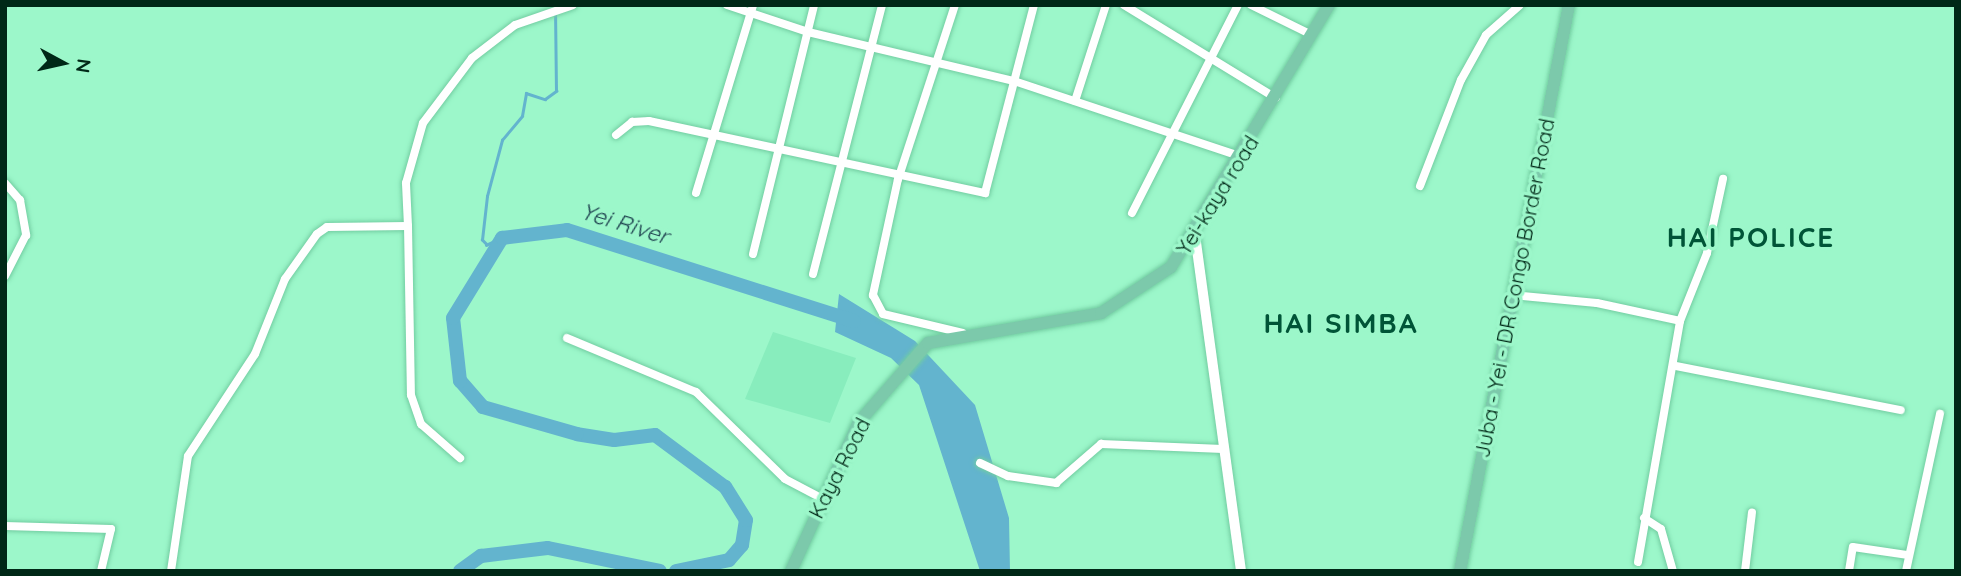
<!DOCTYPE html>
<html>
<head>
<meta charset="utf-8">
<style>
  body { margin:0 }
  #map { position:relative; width:1961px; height:576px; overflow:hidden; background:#9cf7ca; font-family:Quicksand,sans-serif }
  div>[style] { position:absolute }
  .built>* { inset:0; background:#88edbd }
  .water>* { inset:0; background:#63b4ce }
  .stream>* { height:2.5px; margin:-1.25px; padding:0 1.25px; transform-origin:1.25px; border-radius:1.25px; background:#63b4ce }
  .river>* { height:14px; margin:-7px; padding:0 7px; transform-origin:7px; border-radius:7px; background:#63b4ce }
  .roads { filter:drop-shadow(0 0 2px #72cda1) drop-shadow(0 0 2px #72cda1) }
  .minor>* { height:8px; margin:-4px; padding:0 4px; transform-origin:4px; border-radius:4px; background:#fff }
  .tertiary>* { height:10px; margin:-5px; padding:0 5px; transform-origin:5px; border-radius:5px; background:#fff }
  .primary>* { height:12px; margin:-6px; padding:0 6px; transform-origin:6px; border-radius:6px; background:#7cc9ab }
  span { translate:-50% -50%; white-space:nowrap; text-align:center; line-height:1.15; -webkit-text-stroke:7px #9cf7ca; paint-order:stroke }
  .street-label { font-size:21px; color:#002817 }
  .water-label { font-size:23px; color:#204551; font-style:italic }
  .district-label { font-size:28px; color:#005437; font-weight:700; letter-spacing:2px }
  .frame { position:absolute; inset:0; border:7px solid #002817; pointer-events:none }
  .north { position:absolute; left:28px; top:28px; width:70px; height:70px; -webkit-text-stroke:5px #9cf7ca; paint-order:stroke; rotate:98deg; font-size:19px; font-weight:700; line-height:28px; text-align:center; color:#002817 }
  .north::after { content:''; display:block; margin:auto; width:24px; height:32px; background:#002817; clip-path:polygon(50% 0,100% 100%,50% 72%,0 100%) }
</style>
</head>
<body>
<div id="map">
  <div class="built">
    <i style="clip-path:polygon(773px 332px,856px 358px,830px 423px,745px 399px)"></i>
  </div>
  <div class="water">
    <i style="clip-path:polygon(839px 294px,915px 341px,975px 405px,1009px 518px,1010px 571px,980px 571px,919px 385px,891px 358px,835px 332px)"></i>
  </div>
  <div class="stream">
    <i style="left:502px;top:238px;width:17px;rotate:155deg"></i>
    <i style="left:487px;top:245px;width:7px;rotate:-135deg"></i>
    <i style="left:482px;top:240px;width:44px;rotate:-83.5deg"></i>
    <i style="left:487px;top:196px;width:58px;rotate:-75deg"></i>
    <i style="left:502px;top:140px;width:31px;rotate:-50deg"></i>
    <i style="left:522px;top:116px;width:23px;rotate:-80deg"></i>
    <i style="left:526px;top:93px;width:20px;rotate:18deg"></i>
    <i style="left:545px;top:99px;width:14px;rotate:-36deg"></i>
    <i style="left:556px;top:91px;width:86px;rotate:-90.7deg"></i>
  </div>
  <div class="river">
    <i style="left:460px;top:571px;width:26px;rotate:-36deg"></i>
    <i style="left:481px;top:556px;width:67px;rotate:-6.8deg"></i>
    <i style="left:548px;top:548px;width:114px;rotate:11.6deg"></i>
    <i style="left:676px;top:571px;width:54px;rotate:-11.7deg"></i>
    <i style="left:729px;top:560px;width:20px;rotate:-49deg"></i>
    <i style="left:742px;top:545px;width:25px;rotate:-81deg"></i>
    <i style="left:746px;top:520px;width:39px;rotate:-122deg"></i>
    <i style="left:725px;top:487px;width:87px;rotate:-143.4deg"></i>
    <i style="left:655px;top:435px;width:41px;rotate:173deg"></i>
    <i style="left:614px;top:440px;width:37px;rotate:-171deg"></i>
    <i style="left:577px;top:434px;width:98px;rotate:-164deg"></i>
    <i style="left:483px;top:407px;width:35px;rotate:-131deg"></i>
    <i style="left:460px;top:381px;width:63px;rotate:-96.3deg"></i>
    <i style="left:453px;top:318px;width:94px;rotate:-58.5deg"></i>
    <i style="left:502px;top:238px;width:65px;rotate:-7deg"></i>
    <i style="left:567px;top:230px;width:301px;rotate:17.6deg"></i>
  </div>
  <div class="roads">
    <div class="minor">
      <i style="left:727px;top:5px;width:85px;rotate:18.4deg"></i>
      <i style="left:808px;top:32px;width:212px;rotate:13.4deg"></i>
      <i style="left:1014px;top:81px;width:238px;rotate:18.4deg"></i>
      <i style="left:955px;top:5px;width:183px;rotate:108.1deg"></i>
      <i style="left:898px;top:179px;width:119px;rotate:102.2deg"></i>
      <i style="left:873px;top:295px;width:21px;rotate:62deg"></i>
      <i style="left:883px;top:314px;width:82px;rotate:13.4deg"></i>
      <i style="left:1124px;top:5px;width:178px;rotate:31.5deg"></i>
      <i style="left:1251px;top:5px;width:68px;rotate:26.2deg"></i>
      <i style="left:1075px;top:101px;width:101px;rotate:-72.1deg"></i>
      <i style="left:616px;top:135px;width:21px;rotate:-39deg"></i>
      <i style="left:632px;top:122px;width:17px;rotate:-3deg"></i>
      <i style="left:649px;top:121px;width:344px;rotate:12.1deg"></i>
      <i style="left:985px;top:193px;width:194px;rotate:-75.4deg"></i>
      <i style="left:5px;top:183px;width:23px;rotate:49deg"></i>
      <i style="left:20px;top:200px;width:36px;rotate:80deg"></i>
      <i style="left:26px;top:235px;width:46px;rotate:117.1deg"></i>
      <i style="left:1420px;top:186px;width:114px;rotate:-68.9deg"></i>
      <i style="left:1461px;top:80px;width:51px;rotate:-60.9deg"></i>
      <i style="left:1486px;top:35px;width:45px;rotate:-41.4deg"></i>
      <i style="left:696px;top:193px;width:196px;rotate:-73.1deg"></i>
      <i style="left:1132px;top:213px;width:233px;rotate:-63deg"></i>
      <i style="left:408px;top:226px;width:169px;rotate:89deg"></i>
      <i style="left:411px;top:395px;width:31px;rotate:71deg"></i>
      <i style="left:421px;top:424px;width:52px;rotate:41.1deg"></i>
      <i style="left:753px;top:254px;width:256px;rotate:-76.2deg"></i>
      <i style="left:813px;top:274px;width:278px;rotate:-75.6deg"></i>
      <i style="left:1512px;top:295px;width:85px;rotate:5.4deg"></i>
      <i style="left:1597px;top:303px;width:85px;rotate:12.2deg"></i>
      <i style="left:567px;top:338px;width:140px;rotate:22.7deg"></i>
      <i style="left:696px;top:392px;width:124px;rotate:44.3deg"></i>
      <i style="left:785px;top:479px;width:43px;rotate:27.8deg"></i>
      <i style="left:1676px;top:366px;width:229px;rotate:11.1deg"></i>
      <i style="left:980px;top:463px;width:31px;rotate:25deg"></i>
      <i style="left:1008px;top:476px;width:49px;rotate:8.3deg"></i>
      <i style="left:1056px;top:483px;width:60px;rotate:-40.9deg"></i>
      <i style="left:1101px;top:444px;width:122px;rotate:2.3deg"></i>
      <i style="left:1644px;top:518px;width:20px;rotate:33deg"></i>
      <i style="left:1661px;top:529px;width:44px;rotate:74.1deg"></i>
      <i style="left:5px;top:526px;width:106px;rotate:1.6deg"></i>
      <i style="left:111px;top:529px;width:43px;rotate:103.4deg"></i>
      <i style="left:1638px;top:562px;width:245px;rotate:-80.1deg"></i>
      <i style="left:1680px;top:321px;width:73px;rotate:-68.3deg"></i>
      <i style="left:1707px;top:253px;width:76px;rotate:-77.8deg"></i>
      <i style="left:171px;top:571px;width:116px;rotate:-81.6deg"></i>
      <i style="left:188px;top:456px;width:122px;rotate:-56.7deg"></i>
      <i style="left:255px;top:354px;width:81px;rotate:-68.2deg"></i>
      <i style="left:285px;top:279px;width:55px;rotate:-54.6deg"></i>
      <i style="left:317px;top:234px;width:12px;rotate:-35deg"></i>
      <i style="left:327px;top:227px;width:81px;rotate:-0.7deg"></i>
      <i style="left:408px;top:226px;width:43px;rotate:-92.7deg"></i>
      <i style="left:406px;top:183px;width:62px;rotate:-74.2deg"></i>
      <i style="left:423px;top:123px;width:81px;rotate:-53deg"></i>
      <i style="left:472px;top:58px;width:54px;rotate:-37.5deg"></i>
      <i style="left:515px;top:25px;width:61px;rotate:-19deg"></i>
      <i style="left:1745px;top:571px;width:59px;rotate:-83.2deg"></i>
      <i style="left:1849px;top:571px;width:24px;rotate:-81deg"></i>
      <i style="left:1853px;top:547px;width:56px;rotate:8.3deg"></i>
      <i style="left:1906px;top:571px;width:161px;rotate:-77.8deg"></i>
    </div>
    <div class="tertiary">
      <i style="left:1195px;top:235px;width:339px;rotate:82.2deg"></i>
    </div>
    <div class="primary">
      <i style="left:791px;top:571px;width:164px;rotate:-65.5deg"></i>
      <i style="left:859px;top:422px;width:105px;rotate:-48.9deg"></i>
      <i style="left:928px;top:343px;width:176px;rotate:-9.8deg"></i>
      <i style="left:1101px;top:313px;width:84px;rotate:-33.3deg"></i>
      <i style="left:1171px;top:267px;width:306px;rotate:-58.9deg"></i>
      <i style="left:1460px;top:571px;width:576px;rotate:-79.1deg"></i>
    </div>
  </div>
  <div class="street-label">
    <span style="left:1217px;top:195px;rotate:-58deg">Yei-kaya road</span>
    <span style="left:1514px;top:288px;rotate:-79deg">Juba - Yei - DR Congo Border Road</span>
    <span style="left:839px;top:468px;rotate:-63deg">Kaya Road</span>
  </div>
  <div class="water-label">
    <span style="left:625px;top:224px;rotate:17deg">Yei River</span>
  </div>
  <div class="district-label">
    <span style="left:1751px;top:237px">HAI POLICE</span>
    <span style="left:1341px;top:323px">HAI SIMBA</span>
  </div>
  <div class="frame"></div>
  <div class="north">N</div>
</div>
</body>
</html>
